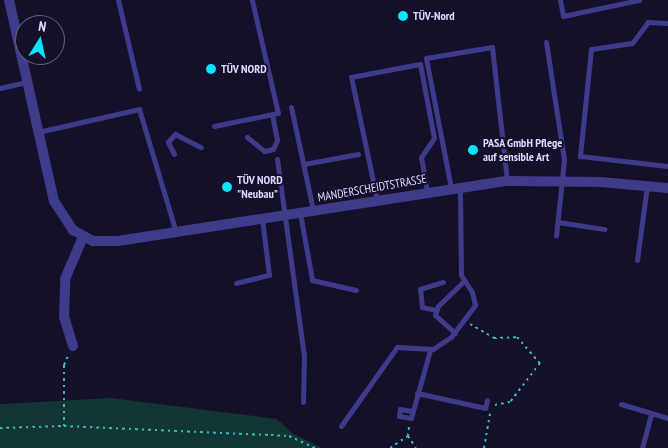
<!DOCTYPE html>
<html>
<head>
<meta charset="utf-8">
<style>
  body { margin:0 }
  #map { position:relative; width:668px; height:448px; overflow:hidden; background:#15102a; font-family:"PT Sans Narrow",sans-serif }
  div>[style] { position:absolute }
  .green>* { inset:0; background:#133534 }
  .path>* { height:2px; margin-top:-1px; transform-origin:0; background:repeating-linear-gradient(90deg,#2fbeb6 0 2.5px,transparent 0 6.5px) }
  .service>* { height:5px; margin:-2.5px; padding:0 2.5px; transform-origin:2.5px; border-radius:2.5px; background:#3e3b8a }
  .minor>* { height:10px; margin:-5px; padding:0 5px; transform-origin:5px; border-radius:5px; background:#3e3b8a }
  .dots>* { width:14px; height:14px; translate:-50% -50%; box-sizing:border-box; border:2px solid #15102a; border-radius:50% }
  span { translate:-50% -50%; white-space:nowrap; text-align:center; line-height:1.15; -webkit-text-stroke:4px #15102a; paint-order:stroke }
  .poi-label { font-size:12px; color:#dedaff; font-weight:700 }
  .left { translate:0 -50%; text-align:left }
  .street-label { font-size:12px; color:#dedaff }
  .north { position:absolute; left:15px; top:15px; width:50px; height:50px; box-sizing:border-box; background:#15102a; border:1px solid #65617f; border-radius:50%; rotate:10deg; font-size:14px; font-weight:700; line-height:20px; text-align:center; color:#dedaff }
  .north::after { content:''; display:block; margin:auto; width:18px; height:22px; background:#06e5ff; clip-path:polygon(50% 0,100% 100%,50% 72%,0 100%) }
</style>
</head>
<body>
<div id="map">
  <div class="green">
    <i style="clip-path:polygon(111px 398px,277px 419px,292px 433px,322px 448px,0 448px,0 404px)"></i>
  </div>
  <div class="path">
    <i style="left:470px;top:324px;width:28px;rotate:30deg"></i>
    <i style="left:494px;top:338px;width:23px;rotate:-2deg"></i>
    <i style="left:517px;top:337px;width:35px;rotate:49deg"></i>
    <i style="left:540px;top:363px;width:49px;rotate:127.6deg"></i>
    <i style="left:510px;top:402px;width:16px;rotate:169deg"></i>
    <i style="left:64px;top:426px;width:61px;rotate:-90deg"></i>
    <i style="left:64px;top:365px;width:12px;rotate:-66deg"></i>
    <i style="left:0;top:428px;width:64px;rotate:-1.8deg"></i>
    <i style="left:64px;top:426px;width:207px;rotate:2.5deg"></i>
    <i style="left:271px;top:435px;width:18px;rotate:3deg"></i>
    <i style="left:289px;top:436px;width:29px;rotate:25deg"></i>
    <i style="left:408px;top:436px;width:10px;rotate:-84deg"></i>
    <i style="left:390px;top:448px;width:22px;rotate:-34deg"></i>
    <i style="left:408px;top:436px;width:14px;rotate:56deg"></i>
    <i style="left:484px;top:448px;width:35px;rotate:-80deg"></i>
  </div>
  <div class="service">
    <i style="left:118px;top:0;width:91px;rotate:76.7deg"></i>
    <i style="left:560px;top:0;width:16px;rotate:79deg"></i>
    <i style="left:563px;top:16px;width:78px;rotate:-11.9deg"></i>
    <i style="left:668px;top:23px;width:20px;rotate:-177deg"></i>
    <i style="left:648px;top:22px;width:26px;rotate:127deg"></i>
    <i style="left:632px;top:43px;width:41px;rotate:171.7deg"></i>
    <i style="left:591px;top:49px;width:108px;rotate:95.9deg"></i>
    <i style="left:580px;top:156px;width:89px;rotate:6.5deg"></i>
    <i style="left:546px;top:42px;width:119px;rotate:81.3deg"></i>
    <i style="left:564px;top:160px;width:76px;rotate:96deg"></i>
    <i style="left:0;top:88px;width:28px;rotate:-13deg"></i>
    <i style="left:291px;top:107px;width:105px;rotate:77.9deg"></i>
    <i style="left:214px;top:126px;width:65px;rotate:-11.5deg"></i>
    <i style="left:278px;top:113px;width:116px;rotate:-103deg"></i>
    <i style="left:38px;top:132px;width:104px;rotate:-12.8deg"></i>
    <i style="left:139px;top:109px;width:128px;rotate:73.3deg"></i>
    <i style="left:247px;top:137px;width:22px;rotate:39deg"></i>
    <i style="left:264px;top:151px;width:9px;rotate:-13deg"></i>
    <i style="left:273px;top:149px;width:10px;rotate:-66deg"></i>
    <i style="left:277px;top:140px;width:26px;rotate:-101deg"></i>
    <i style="left:174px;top:154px;width:13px;rotate:-117deg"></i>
    <i style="left:168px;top:142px;width:11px;rotate:-49deg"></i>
    <i style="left:175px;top:134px;width:29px;rotate:27deg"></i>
    <i style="left:277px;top:159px;width:198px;rotate:82.2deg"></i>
    <i style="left:304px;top:355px;width:47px;rotate:91.2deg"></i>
    <i style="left:304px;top:164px;width:55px;rotate:-10.5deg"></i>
    <i style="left:451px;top:188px;width:132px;rotate:-100.9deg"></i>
    <i style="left:426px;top:58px;width:67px;rotate:-9.5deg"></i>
    <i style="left:492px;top:47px;width:135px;rotate:83.6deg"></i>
    <i style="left:377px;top:200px;width:126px;rotate:-101.9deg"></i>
    <i style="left:351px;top:77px;width:70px;rotate:-10.7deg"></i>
    <i style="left:420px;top:64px;width:75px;rotate:79.3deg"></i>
    <i style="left:434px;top:138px;width:23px;rotate:124deg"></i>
    <i style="left:421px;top:157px;width:35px;rotate:80deg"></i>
    <i style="left:300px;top:213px;width:68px;rotate:79.8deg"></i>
    <i style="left:312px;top:280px;width:45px;rotate:12.8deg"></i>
    <i style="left:558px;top:222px;width:47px;rotate:8.7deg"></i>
    <i style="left:637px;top:260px;width:75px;rotate:-82.3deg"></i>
    <i style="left:236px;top:283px;width:34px;rotate:-14deg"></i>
    <i style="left:269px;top:275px;width:56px;rotate:-97.1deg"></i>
    <i style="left:436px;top:310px;width:14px;rotate:-168deg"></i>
    <i style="left:422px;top:307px;width:18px;rotate:-96deg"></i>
    <i style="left:420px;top:289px;width:24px;rotate:-17deg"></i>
    <i style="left:455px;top:333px;width:27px;rotate:-138deg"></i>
    <i style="left:435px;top:315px;width:9px;rotate:-72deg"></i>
    <i style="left:438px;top:306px;width:36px;rotate:-44deg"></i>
    <i style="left:417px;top:393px;width:70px;rotate:12.4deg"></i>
    <i style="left:485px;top:408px;width:8px;rotate:-76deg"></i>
    <i style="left:621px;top:404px;width:49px;rotate:16.6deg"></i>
    <i style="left:412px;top:411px;width:12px;rotate:-171deg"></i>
    <i style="left:400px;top:409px;width:7px;rotate:98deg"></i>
    <i style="left:399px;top:416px;width:12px;rotate:9deg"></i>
    <i style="left:411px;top:418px;width:71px;rotate:-74.4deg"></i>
    <i style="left:341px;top:426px;width:97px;rotate:-54.7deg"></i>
    <i style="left:397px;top:347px;width:36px;rotate:3deg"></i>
    <i style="left:433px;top:349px;width:22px;rotate:-34deg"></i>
    <i style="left:451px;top:337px;width:40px;rotate:-53deg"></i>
    <i style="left:475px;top:305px;width:13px;rotate:-103deg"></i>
    <i style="left:472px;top:292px;width:20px;rotate:-123deg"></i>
    <i style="left:461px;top:275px;width:86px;rotate:-90.7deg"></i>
    <i style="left:642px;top:448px;width:34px;rotate:-75deg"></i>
  </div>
  <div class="minor">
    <i style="left:9px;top:0;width:206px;rotate:77.4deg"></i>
    <i style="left:54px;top:201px;width:35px;rotate:57deg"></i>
    <i style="left:73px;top:230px;width:23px;rotate:29deg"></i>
    <i style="left:93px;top:241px;width:25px"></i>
    <i style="left:118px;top:241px;width:394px;rotate:-8.8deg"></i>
    <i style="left:507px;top:181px;width:93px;rotate:0.6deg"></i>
    <i style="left:600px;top:182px;width:68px;rotate:5deg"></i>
    <i style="left:73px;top:346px;width:30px;rotate:-107deg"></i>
    <i style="left:64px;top:317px;width:38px;rotate:-88deg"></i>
    <i style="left:65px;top:279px;width:46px;rotate:-66.8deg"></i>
  </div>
  <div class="dots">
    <i style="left:403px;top:16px;background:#06e5ff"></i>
    <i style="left:211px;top:69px;background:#06e5ff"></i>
    <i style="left:473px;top:150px;background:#06e5ff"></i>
    <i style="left:227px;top:187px;background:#06e5ff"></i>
  </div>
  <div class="poi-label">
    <span class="left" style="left:413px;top:16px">TÜV-Nord</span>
    <span class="left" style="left:221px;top:69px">TÜV NORD</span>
    <span class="left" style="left:483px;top:150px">PASA GmbH Pflege<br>auf sensible Art</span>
    <span class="left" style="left:237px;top:187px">TÜV NORD<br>"Neubau"</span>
  </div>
  <div class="street-label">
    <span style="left:372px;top:188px;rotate:-10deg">MANDERSCHEIDTSTRASSE</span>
  </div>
  <div class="north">N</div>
</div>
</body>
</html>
